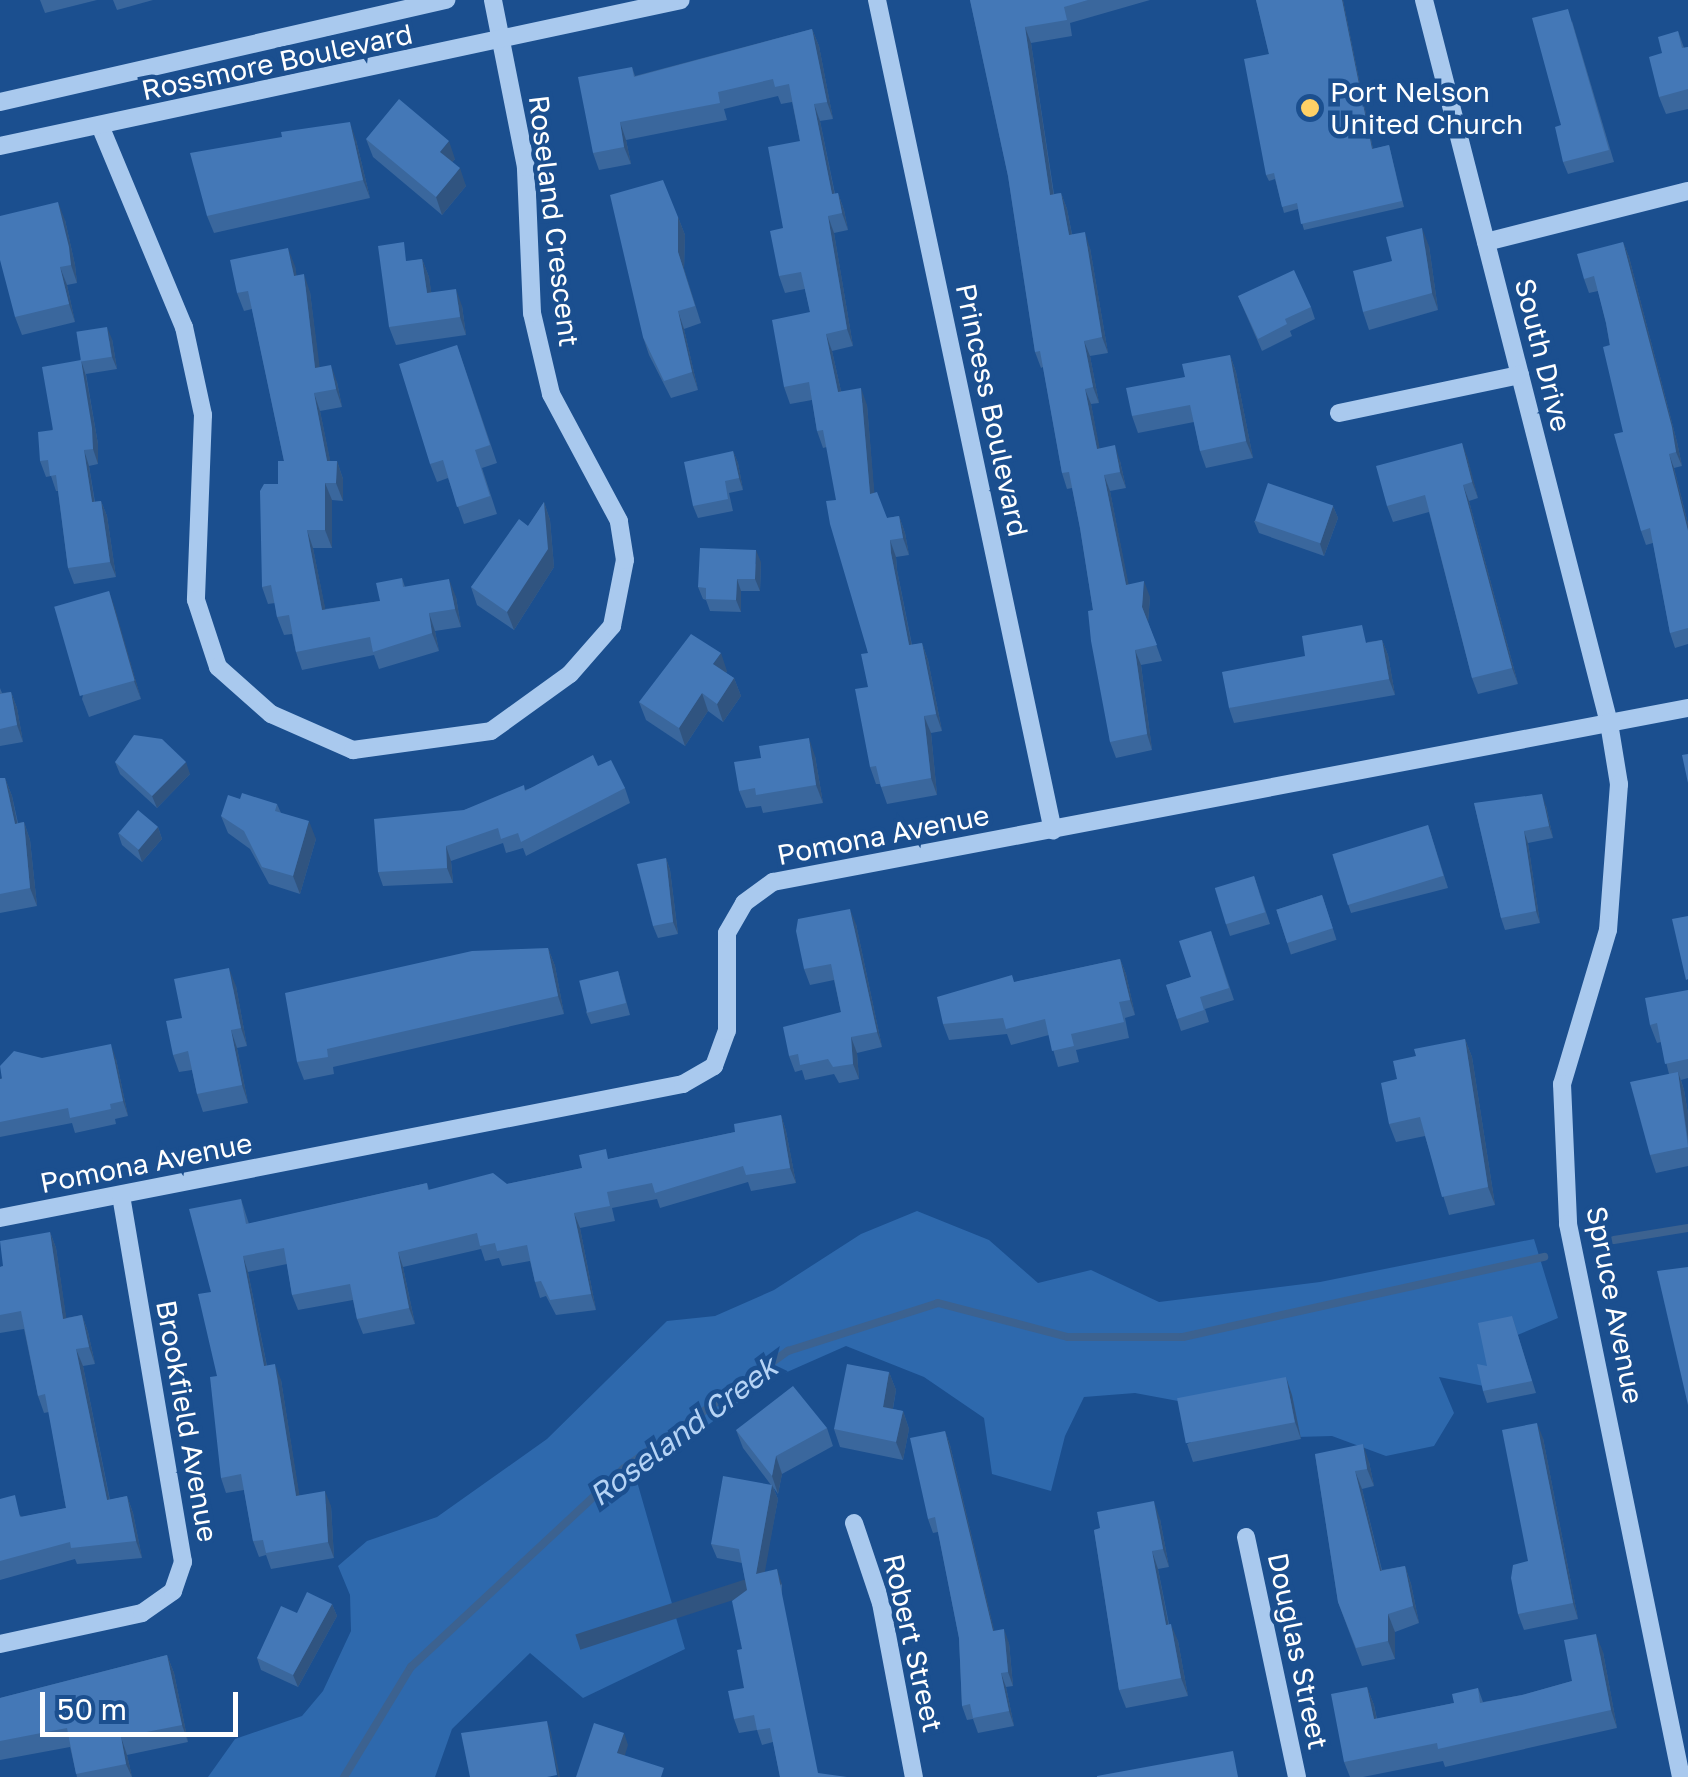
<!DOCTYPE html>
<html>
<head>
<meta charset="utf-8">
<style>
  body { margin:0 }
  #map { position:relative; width:1688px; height:1777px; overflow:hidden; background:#1b4f8f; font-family:"Golos Text",sans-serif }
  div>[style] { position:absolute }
  .green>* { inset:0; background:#2e69ad }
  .stream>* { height:8px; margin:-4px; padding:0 4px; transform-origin:4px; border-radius:4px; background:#3c6290 }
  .minor>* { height:18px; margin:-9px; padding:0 9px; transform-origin:9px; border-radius:9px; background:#a9c9ee }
  .wall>* { inset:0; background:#3a679d; transform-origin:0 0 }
  .shaded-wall>* { inset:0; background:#305480; transform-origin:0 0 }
  .building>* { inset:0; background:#4478b7; transform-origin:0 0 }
  .dots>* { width:28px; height:28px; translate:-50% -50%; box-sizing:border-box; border:5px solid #1b4f8f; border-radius:50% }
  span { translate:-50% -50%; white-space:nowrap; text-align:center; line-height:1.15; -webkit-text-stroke:9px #1b4f8f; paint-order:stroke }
  .street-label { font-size:28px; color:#fff }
  .poi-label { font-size:28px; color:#fff }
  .left { translate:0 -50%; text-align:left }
  .water-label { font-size:30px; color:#b5d3f5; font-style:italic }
  .scale { position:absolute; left:40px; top:1692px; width:198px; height:45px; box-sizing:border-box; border:5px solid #fff; border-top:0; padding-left:12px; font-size:30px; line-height:35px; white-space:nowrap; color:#fff; -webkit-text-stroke:8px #1b4f8f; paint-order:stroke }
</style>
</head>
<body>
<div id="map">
  <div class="green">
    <i style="clip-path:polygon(917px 1211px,989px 1240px,1038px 1283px,1091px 1270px,1159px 1302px,1320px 1282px,1534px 1239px,1558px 1318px,1515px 1336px,1484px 1386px,1439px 1377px,1454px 1413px,1434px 1446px,1386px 1456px,1332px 1436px,1261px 1438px,1221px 1409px,1135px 1393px,1084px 1397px,1065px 1436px,1051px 1491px,992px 1474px,984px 1418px,924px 1377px,846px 1346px,769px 1380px,636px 1478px,685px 1649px,583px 1698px,530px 1653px,452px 1729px,435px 1777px,208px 1777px,235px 1739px,302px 1716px,323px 1691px,351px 1631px,350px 1595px,338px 1566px,367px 1541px,437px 1517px,547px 1439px,667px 1321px,715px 1316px,774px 1290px,861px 1234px)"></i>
  </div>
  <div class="stream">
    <i style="left:1614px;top:1240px;width:75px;rotate:-9.2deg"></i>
    <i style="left:344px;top:1777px;width:129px;rotate:-58.7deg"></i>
    <i style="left:411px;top:1667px;width:290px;rotate:-43deg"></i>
    <i style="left:623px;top:1469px;width:203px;rotate:-35.6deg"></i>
    <i style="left:788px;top:1351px;width:157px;rotate:-17.7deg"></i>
    <i style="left:938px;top:1303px;width:134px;rotate:14.7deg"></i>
    <i style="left:1068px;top:1337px;width:115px"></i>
    <i style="left:1183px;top:1337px;width:370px;rotate:-12.5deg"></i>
  </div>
  <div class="minor">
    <i style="left:877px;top:0;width:849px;rotate:78.04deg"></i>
    <i style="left:1424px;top:0;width:746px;rotate:75.65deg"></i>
    <i style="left:1609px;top:723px;width:62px;rotate:80.7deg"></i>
    <i style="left:1619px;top:784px;width:146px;rotate:94.3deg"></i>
    <i style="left:1608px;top:930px;width:161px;rotate:106.6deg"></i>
    <i style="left:1562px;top:1084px;width:140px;rotate:87.5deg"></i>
    <i style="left:1568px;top:1224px;width:564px;rotate:78.45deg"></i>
    <i style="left:0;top:102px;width:458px;rotate:-12.9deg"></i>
    <i style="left:101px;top:128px;width:216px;rotate:67.4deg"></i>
    <i style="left:184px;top:327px;width:90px;rotate:77.8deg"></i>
    <i style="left:203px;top:415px;width:185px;rotate:92.2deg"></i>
    <i style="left:196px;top:600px;width:71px;rotate:71.8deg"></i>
    <i style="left:218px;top:667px;width:71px;rotate:41.6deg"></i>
    <i style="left:271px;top:714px;width:90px;rotate:23.7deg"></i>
    <i style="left:353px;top:750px;width:139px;rotate:-7.8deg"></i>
    <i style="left:491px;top:731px;width:97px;rotate:-35.8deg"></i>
    <i style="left:570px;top:674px;width:64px;rotate:-48.8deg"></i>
    <i style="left:612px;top:626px;width:67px;rotate:-78.9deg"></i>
    <i style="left:625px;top:560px;width:39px;rotate:-99deg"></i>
    <i style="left:619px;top:521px;width:144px;rotate:-118.2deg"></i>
    <i style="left:551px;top:394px;width:83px;rotate:-103.2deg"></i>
    <i style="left:532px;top:313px;width:146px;rotate:-92.4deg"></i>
    <i style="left:526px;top:167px;width:170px;rotate:-101.2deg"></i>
    <i style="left:0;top:146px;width:696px;rotate:-12.1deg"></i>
    <i style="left:1486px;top:242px;width:208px;rotate:-14.2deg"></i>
    <i style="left:1339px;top:413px;width:185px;rotate:-11.9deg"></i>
    <i style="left:0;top:1218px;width:696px;rotate:-11.1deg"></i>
    <i style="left:683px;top:1084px;width:36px;rotate:-30deg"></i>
    <i style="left:714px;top:1066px;width:37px;rotate:-70deg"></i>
    <i style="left:727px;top:1031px;width:98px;rotate:-90deg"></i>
    <i style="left:727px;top:933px;width:34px;rotate:-60deg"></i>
    <i style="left:744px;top:903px;width:36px;rotate:-36deg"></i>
    <i style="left:773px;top:882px;width:931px;rotate:-10.77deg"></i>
    <i style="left:854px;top:1523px;width:84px;rotate:71.4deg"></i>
    <i style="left:881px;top:1603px;width:177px;rotate:79.3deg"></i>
    <i style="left:1246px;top:1537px;width:245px;rotate:78deg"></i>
    <i style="left:0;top:1644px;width:145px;rotate:-12.3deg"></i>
    <i style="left:142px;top:1613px;width:38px;rotate:-35deg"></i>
    <i style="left:173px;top:1591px;width:31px;rotate:-71deg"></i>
    <i style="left:183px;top:1562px;width:371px;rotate:-99.6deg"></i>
  </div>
  <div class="wall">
    <i style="clip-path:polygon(40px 0,97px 0,45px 13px)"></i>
    <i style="clip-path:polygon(113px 0,153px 0,117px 10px)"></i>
    <i style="clip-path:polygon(970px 0,1150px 0,1070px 23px,1072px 36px,1031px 43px,1054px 194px,1061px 193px,1067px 209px,1072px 234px,1090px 248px,1108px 353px,1090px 356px,1099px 403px,1091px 404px,1099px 448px,1120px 461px,1126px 488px,1110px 491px,1128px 584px,1150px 597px,1148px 622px,1162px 661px,1141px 665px,1152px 750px,1116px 758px,1110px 742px,1093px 610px,1080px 528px,1072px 488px,1067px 489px,1062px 473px,1043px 367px,1041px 368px,1035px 352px,1008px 176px)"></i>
    <i style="clip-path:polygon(1256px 0,1343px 0,1373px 149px,1389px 145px,1404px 207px,1304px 230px,1298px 209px,1284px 213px,1275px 179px,1269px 181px,1266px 175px,1269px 54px)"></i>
    <i style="clip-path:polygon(1572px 21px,1614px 162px,1568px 174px,1563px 162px,1561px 125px)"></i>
    <i style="clip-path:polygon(812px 29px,819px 46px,833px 119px,820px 121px,835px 194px,838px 193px,844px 210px,848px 230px,834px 233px,853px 346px,832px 351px,841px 391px,867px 405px,874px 493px,887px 518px,899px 516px,905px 533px,909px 555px,896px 557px,897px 570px,912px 645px,922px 643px,928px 660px,942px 731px,931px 733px,937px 795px,887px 804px,880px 784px,876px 784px,870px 767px,868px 653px,827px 447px,823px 448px,817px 431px,812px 400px,790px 404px,784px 387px,810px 312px,805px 289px,785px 293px,779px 276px,783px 228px,800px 141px,792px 102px,781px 104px,778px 96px,724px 109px,727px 120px,626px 140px,631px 164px,599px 170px,593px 153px,632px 67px,635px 76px)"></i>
    <i style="clip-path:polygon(1678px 31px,1684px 48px,1688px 47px,1688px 109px,1666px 114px,1659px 97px)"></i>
    <i style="clip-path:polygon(282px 137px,356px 140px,370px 198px,214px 233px,207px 216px)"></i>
    <i style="clip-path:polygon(366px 139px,455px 159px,452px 162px,466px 186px,442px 215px,373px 157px)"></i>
    <i style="clip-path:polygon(678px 217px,685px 235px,684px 269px,701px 323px,684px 329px,698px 390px,671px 398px,649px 355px,643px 337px)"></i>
    <i style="clip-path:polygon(65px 220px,75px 265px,77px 283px,67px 285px,75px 322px,22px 335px,15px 317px)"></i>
    <i style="clip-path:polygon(1623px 242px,1629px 257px,1677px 442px,1682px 466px,1674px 468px,1688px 524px,1688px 644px,1675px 648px,1670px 633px,1653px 543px,1646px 545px,1641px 531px,1606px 323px,1598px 291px,1589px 293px,1584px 279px)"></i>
    <i style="clip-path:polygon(1429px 246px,1438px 310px,1369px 330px,1363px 312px,1392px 261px)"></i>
    <i style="clip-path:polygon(422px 259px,429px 277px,431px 292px,462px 306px,466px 335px,396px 345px,389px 327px,410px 261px)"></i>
    <i style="clip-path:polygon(295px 266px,296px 275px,310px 292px,319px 367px,337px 382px,342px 407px,320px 411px,330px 461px,337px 461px,343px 479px,343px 501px,332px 500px,332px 548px,313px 548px,325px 609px,380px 601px,402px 578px,405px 587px,456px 597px,461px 627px,435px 631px,439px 651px,379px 669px,374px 655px,302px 670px,296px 652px,292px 634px,284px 635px,277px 617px,275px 603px,268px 604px,262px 587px,278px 484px,284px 461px,252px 309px,244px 311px,237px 293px)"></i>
    <i style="clip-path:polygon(1238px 296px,1311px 307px,1315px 319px,1290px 331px,1292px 336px,1262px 351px)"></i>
    <i style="clip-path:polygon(112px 339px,117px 369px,86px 374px,98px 444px,98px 464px,89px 466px,95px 502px,101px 501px,107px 516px,116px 577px,74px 584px,68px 568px,58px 491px,56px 491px,51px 476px,46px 477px,40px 461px,80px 360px)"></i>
    <i style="clip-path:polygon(457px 345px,497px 463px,482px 468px,497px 514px,464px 524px,448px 478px,437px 482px,430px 464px)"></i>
    <i style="clip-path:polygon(1230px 355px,1236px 372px,1253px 458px,1206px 468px,1200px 451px,1194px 422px,1138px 433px,1132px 416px,1185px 377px)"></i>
    <i style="clip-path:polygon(1462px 443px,1478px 498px,1469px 501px,1518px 684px,1478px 694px,1472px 678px,1429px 512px,1393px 522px,1387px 506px)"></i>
    <i style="clip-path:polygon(733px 451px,738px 463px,743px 490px,729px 493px,733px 511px,698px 518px,693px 506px)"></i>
    <i style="clip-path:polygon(544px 502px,550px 520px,554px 567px,514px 630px,477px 605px,471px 587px,528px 526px)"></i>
    <i style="clip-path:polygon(1333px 506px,1338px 518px,1324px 556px,1259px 533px,1254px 521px)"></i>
    <i style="clip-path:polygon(761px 562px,760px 591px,741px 591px,741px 612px,710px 611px,706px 600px,703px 599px,698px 587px)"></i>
    <i style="clip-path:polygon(109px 591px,141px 699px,89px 717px,82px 699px)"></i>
    <i style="clip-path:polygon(1382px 640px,1388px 655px,1395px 695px,1234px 723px,1229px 708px,1368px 642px)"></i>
    <i style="clip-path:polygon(727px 671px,726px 673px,734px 678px,741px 696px,723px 722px,708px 711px,685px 746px,646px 720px,639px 702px)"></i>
    <i style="clip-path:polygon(0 688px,2px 693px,11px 692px,17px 708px,23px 742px,0 746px)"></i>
    <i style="clip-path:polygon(815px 756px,823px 803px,763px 813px,761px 806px,746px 808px,739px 791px)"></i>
    <i style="clip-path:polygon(115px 762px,190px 774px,157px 808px,120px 774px)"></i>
    <i style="clip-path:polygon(598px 766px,625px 788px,630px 803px,526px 856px,523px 848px,506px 853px,503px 843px,451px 861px,453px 883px,383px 886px,378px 872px,464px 810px)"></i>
    <i style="clip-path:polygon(0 778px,5px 778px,12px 796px,18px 823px,24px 822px,30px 840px,37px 906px,0 913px)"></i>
    <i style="clip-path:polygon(240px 799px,277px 804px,281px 813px,316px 839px,300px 894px,269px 884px,250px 849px,228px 833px,221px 816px)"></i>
    <i style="clip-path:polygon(1474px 803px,1546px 806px,1553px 838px,1528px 843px,1540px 923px,1505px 930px,1501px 918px)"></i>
    <i style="clip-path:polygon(1428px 825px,1448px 888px,1351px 913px,1347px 901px)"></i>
    <i style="clip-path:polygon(158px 827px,162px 839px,142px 862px,122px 845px,118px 833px)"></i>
    <i style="clip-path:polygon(666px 858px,670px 870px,678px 934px,658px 938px,653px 926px)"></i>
    <i style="clip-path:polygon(1254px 876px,1270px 924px,1230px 936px,1226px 924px)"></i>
    <i style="left:1322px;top:895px;width:47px;height:48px;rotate:72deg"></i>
    <i style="clip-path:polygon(856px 924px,882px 1047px,857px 1053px,859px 1079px,839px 1083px,834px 1074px,805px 1080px,802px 1070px,795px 1072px,789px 1056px,841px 1012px,834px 980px,810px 985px,804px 969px)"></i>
    <i style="clip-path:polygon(1211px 931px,1234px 1000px,1205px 1009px,1209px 1022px,1181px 1031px,1166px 985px,1191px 977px)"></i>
    <i style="clip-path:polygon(548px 948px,555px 966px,564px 1014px,333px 1067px,334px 1074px,304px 1080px,297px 1062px)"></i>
    <i style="clip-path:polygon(1120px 959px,1126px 974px,1135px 1015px,1125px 1018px,1129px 1038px,1076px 1050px,1079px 1062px,1058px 1067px,1049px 1035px,1011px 1045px,1007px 1034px,949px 1040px,943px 1024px,1015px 982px)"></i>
    <i style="clip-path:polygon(618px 971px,630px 1015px,591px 1024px,586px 1012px)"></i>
    <i style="clip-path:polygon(236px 986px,247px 1046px,237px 1048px,248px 1103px,203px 1112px,197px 1094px,192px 1070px,179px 1072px,173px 1055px,182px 1018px)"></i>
    <i style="clip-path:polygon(1688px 990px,1688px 1078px,1681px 1080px,1684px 1090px,1688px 1114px,1688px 1166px,1656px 1173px,1650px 1155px,1669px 1074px,1661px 1042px,1657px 1043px,1650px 1025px)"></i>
    <i style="clip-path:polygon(1465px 1039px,1472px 1057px,1495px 1205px,1449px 1215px,1425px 1136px,1396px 1142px,1389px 1124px,1397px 1079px,1416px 1056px)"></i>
    <i style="clip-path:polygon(42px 1058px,116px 1059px,128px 1116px,115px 1119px,116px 1124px,75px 1133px,72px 1123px,0 1137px,0 1079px)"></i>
    <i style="clip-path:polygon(781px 1115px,786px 1131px,796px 1183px,751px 1191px,748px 1182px,660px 1208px,657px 1199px,612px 1208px,615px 1221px,580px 1228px,596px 1310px,556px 1315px,546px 1296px,540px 1298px,535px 1282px,530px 1261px,502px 1266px,499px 1258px,485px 1261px,481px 1249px,403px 1267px,415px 1324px,363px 1334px,357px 1319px,353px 1300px,298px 1310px,292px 1295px,287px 1264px,248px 1272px,267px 1366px,281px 1380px,299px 1495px,331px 1506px,334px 1558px,271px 1569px,266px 1555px,259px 1557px,253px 1541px,244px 1490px,226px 1493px,221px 1478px,217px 1376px,211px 1292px,241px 1199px,249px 1224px,427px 1183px,429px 1190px,507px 1184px,582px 1168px,609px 1159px,735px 1132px)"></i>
    <i style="clip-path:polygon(50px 1232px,56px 1248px,66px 1318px,82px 1315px,88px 1332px,95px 1364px,83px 1366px,110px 1500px,127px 1496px,133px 1513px,142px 1558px,77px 1564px,75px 1559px,0 1580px,0 1499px,22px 1517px,66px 1508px,49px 1412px,44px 1413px,38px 1396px,24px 1329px,0 1333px,0 1267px,3px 1266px)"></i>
    <i style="clip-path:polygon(1512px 1316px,1536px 1393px,1487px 1403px,1483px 1391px,1487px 1366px)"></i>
    <i style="clip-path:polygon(889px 1372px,896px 1390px,893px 1409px,903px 1411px,909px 1429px,903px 1460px,840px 1447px,834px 1429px)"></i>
    <i style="clip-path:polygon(1292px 1395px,1301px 1439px,1193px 1462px,1187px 1444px)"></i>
    <i style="clip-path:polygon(827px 1428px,833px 1446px,782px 1474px,778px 1494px,773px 1487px,778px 1499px,764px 1572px,782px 1584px,780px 1777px,773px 1742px,762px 1745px,757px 1730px,739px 1733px,734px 1719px,744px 1688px,742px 1649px,747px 1590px,742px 1563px,717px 1558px,711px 1544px,771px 1485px,743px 1448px,736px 1430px)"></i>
    <i style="clip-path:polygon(945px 1431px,950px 1445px,994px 1631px,1009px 1643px,1013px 1686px,1006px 1687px,1014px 1726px,978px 1733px,973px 1719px,967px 1720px,962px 1706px,959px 1638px,938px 1532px,933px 1533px,928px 1519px)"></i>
    <i style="clip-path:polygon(1543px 1438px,1578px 1619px,1524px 1630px,1518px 1614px,1528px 1561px)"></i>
    <i style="clip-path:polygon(1315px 1454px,1369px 1462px,1374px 1486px,1362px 1489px,1382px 1570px,1405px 1566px,1411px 1584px,1419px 1623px,1395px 1632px,1395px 1659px,1362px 1666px,1338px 1602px)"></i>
    <i style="clip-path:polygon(1160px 1519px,1169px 1567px,1158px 1569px,1169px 1624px,1178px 1641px,1188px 1696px,1126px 1708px,1119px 1690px,1094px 1530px)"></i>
    <i style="clip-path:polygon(332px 1604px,337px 1616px,298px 1687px,261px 1670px,257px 1658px,297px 1613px)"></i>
    <i style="clip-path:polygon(1603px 1652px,1617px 1728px,1445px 1767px,1443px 1761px,1363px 1777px,1350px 1777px,1344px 1762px,1367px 1687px,1374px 1705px,1377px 1719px,1454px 1703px,1478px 1688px,1483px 1702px,1522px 1695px,1572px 1681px)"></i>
    <i style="clip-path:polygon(167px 1655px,174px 1673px,188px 1742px,127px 1755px,132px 1777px,77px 1777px,70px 1747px,0 1760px,0 1698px)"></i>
  </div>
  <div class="shaded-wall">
    <i style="clip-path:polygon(1342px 0,1343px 0,1374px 155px,1372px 149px)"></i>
    <i style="clip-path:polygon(1025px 27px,1031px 43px,1056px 211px,1050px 195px)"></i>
    <i style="clip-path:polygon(812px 29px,819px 46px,833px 119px,827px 102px)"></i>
    <i style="clip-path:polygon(814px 104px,820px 121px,838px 211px,832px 194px)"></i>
    <i style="clip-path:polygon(350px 122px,356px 140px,370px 198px,363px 180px)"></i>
    <i style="clip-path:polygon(620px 122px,626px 140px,631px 164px,624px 147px)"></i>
    <i style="clip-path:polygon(449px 141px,455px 159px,446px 169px,440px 152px)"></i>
    <i style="clip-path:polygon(460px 168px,466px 186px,442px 215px,436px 197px)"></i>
    <i style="clip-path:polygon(838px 193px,844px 210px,848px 230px,842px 213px)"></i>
    <i style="clip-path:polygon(1061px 193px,1067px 209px,1075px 251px,1069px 235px)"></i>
    <i style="clip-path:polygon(58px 202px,65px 220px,75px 265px,77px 283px,71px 265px)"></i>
    <i style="clip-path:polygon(828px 216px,834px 233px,853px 346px,847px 329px)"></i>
    <i style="clip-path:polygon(678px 217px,685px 235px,684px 269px,701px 323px,678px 252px)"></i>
    <i style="clip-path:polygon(1422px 228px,1429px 246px,1438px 310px,1432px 293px)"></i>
    <i style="clip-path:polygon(1085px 232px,1090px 248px,1108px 353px,1102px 337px)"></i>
    <i style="clip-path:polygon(1623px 242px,1629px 257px,1677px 442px,1682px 466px,1676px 452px)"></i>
    <i style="clip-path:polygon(288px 248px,295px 266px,300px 294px,294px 276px)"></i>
    <i style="clip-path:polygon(422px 259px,429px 277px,434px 311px,427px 293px)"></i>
    <i style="clip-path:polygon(60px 267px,67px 285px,75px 322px,69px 304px)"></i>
    <i style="clip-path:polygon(304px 274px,310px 292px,322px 385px,315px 368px)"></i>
    <i style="clip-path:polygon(456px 289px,462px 306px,466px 335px,460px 317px)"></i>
    <i style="clip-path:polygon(678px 311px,684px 329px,698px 390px,692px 372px)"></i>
    <i style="clip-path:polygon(107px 327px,112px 339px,117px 369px,112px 357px)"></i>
    <i style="clip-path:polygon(826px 334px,832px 351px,845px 409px,838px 392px)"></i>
    <i style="clip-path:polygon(1084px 341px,1090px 356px,1099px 403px,1093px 387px)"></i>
    <i style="clip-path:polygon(1230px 355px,1236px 372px,1253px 458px,1246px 441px)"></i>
    <i style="clip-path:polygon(81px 360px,86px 376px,98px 444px,98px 464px,93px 449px)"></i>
    <i style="clip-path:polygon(331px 365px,337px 382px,342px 407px,336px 389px)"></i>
    <i style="clip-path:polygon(861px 388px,867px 405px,876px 511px,870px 494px)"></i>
    <i style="clip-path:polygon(1085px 389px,1091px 404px,1103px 465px,1097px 449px)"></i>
    <i style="clip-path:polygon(314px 393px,320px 411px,334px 479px,327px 461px)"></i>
    <i style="clip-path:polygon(1462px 443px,1468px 459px,1478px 498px,1472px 482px)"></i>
    <i style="clip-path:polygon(1115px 445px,1120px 461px,1126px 488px,1120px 472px)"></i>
    <i style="clip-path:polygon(84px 450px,89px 466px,97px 518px,92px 502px)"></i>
    <i style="clip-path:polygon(733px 451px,738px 463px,743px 490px,739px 478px)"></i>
    <i style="clip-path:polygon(1669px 454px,1674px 468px,1688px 524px,1688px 531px)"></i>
    <i style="clip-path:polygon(337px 461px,343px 479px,343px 501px,336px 483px)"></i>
    <i style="clip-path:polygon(1104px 475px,1110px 491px,1132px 601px,1126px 585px)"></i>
    <i style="clip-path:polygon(325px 483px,332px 500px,332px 548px,325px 530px)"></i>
    <i style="clip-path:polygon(1463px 485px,1469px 501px,1518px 684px,1512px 668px)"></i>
    <i style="clip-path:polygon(101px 501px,107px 516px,116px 577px,110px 562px)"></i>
    <i style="clip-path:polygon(544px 502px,550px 520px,554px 567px,514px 630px,507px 612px)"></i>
    <i style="clip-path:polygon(1333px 506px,1338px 518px,1324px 556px,1320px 544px)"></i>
    <i style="clip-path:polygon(899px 516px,905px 533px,909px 555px,903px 538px)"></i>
    <i style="clip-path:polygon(307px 530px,313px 548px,329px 627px,322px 610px)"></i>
    <i style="clip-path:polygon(890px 540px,896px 557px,897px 570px,915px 662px,909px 645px,891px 553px)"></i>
    <i style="clip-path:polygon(756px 550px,761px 562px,760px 591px,755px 579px)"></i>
    <i style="clip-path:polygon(449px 579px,456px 597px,461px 627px,455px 609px)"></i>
    <i style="clip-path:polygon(737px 579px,741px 591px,741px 612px,736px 600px)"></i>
    <i style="clip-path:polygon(1144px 581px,1150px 597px,1148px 623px,1142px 607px)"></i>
    <i style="clip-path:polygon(109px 591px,115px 608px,141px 699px,134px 681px)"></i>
    <i style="clip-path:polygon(429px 613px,435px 631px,439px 651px,432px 633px)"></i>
    <i style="clip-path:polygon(1382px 640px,1388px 655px,1395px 695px,1389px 679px)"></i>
    <i style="clip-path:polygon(922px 643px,928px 660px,942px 731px,936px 714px)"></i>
    <i style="clip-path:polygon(1135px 650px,1141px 665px,1152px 750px,1147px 734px)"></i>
    <i style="clip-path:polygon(721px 653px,727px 671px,720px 682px,713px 664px)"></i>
    <i style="clip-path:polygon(734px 678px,741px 696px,723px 722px,717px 704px)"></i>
    <i style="clip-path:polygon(11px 692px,17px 708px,23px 742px,17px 725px)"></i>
    <i style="clip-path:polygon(702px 693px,708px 711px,685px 746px,679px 728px)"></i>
    <i style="clip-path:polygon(924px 716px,931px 733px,937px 795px,931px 778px)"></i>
    <i style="clip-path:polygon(809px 738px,815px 756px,823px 803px,816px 785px)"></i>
    <i style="clip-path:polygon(186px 762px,190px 774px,157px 808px,152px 796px)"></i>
    <i style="clip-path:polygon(5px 778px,12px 796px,21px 842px,15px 824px)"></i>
    <i style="clip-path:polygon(1542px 794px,1546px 806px,1553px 838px,1549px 826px)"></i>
    <i style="clip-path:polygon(309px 821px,316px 839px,300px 894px,293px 876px)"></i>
    <i style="clip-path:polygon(24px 822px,30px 840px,37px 906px,30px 888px)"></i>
    <i style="clip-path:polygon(158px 827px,162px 839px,142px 862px,138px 850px)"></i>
    <i style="clip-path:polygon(1524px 831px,1528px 843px,1540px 923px,1536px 911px)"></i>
    <i style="clip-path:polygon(446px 846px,451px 861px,453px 883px,447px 868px)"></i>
    <i style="clip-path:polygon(666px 858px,670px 870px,678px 934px,673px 922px)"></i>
    <i style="clip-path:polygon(850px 909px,856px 924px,882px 1047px,877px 1032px)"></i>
    <i style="clip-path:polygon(548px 948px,555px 966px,564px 1014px,558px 996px)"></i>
    <i style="clip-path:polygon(1120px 959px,1126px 974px,1135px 1015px,1130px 1000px)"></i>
    <i style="clip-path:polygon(229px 968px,236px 986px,247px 1046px,241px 1028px)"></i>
    <i style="clip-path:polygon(231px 1030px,237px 1048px,248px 1103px,242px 1085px)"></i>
    <i style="clip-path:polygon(851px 1037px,857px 1053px,859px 1079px,853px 1064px)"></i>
    <i style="clip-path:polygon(1465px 1039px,1472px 1057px,1495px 1205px,1488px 1187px)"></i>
    <i style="clip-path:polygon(111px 1044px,116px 1059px,128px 1116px,123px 1101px)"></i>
    <i style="clip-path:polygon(1678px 1072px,1684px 1090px,1688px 1114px,1688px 1140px)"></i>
    <i style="clip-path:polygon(781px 1115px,786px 1131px,796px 1183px,790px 1168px)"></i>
    <i style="clip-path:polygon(574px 1213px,580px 1228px,596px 1310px,591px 1294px)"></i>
    <i style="clip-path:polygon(50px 1232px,56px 1248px,69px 1336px,63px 1319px)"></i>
    <i style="clip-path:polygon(398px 1252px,403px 1267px,415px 1324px,409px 1308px)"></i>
    <i style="clip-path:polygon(243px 1256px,248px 1272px,270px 1382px,264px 1366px)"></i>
    <i style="clip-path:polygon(82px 1315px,88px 1332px,95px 1364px,89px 1347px)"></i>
    <i style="clip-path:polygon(76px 1349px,83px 1366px,113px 1517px,107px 1500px)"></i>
    <i style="clip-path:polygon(275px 1364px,281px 1380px,302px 1511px,296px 1496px)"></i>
    <i style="clip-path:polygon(889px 1372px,896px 1390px,890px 1425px,883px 1407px)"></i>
    <i style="clip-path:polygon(1286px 1377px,1292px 1395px,1301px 1439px,1295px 1422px)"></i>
    <i style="clip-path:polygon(903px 1411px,909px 1429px,903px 1460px,896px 1442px)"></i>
    <i style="clip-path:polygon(1537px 1423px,1543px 1438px,1578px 1619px,1573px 1603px)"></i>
    <i style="clip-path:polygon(945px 1431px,950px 1445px,998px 1646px,993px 1631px)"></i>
    <i style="clip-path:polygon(1363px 1444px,1369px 1462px,1374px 1486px,1367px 1469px)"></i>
    <i style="clip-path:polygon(776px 1456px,782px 1474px,778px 1494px,772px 1476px)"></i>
    <i style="clip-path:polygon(1355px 1471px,1362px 1489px,1386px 1589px,1380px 1571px)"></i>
    <i style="clip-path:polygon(772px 1485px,778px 1499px,762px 1588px,756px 1574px)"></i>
    <i style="clip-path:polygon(325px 1491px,331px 1506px,334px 1558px,328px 1542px)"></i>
    <i style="clip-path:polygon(127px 1496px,133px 1513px,142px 1558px,136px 1541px)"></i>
    <i style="clip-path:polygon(1154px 1501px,1160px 1519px,1169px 1567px,1163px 1549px)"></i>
    <i style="clip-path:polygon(1152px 1551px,1158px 1569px,1172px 1643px,1166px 1625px)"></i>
    <i style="clip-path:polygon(1405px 1566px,1411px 1584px,1419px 1623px,1413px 1606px)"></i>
    <i style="left:777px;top:1569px;width:16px;height:212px;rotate:72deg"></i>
    <i style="clip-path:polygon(332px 1604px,337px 1616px,298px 1687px,293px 1675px)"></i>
    <i style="clip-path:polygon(1388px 1614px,1395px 1632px,1395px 1659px,1388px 1641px)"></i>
    <i style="clip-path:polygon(1171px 1624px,1178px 1641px,1188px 1696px,1181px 1678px)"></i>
    <i style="clip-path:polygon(1004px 1629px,1009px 1643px,1013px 1686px,1008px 1672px)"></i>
    <i style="clip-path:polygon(1596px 1634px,1603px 1652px,1617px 1728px,1611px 1710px)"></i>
    <i style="clip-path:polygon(167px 1655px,174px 1673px,188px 1742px,182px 1725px)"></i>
    <i style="clip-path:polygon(1001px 1673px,1006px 1687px,1014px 1726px,1009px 1711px)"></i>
    <i style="clip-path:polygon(1367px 1687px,1374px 1705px,1380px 1737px,1374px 1719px)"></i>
    <i style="clip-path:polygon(547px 1721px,551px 1733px,560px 1777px,558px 1777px)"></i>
    <i style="clip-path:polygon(624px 1733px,628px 1745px,622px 1765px,617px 1753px)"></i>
    <i style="clip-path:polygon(121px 1737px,127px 1755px,132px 1777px,126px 1764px)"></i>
  </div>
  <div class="building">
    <i style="clip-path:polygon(970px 0,1088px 0,1064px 7px,1067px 20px,1025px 27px,1050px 195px,1061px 193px,1069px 235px,1085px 232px,1102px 337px,1084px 341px,1093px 387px,1085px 389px,1097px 449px,1115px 445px,1120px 472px,1104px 475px,1126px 585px,1144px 581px,1142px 607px,1157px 645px,1135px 650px,1147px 734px,1110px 742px,1091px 641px,1088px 611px,1093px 610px,1080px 528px,1069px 472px,1062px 473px,1040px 351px,1035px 352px,1008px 176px)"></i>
    <i style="clip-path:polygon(1256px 0,1342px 0,1372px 149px,1389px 145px,1402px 201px,1301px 224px,1297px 203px,1282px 207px,1274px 173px,1266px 175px,1244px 59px,1269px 54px)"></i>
    <i style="clip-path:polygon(1568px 9px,1609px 150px,1563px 162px,1555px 127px,1561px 125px,1532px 18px)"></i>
    <i style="clip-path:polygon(812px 29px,827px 102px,814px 104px,832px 194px,838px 193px,842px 213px,828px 216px,847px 329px,826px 334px,838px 392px,861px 388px,870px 494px,877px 492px,887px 518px,899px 516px,903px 538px,890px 540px,891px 553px,909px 645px,922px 643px,936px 714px,924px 716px,931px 778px,881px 787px,876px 766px,870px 767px,855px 689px,868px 687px,861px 654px,868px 653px,830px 524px,826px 501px,836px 500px,823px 430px,817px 431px,809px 382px,784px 387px,772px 320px,810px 312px,801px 272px,779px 276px,770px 231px,783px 228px,768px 147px,800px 141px,789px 84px,775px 87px,773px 79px,718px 92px,720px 103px,620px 122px,624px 147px,593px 153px,578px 77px,632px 67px,634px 77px)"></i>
    <i style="clip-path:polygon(1678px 31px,1682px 48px,1688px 47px,1688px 89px,1659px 97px,1649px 57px,1662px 53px,1658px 37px)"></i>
    <i style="clip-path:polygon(399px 99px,449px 141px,440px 152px,460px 168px,436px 197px,366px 139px)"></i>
    <i style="clip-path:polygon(350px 122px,363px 180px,207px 216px,190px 153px,282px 137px,281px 132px)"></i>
    <i style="clip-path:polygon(663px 180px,678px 217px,678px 252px,695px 306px,678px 311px,692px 372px,664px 381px,643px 337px,610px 195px)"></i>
    <i style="clip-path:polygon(58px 202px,69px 247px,71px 265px,60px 267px,69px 304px,15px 317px,0 260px,0 216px)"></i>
    <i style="clip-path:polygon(1422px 228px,1432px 293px,1363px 312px,1353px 271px,1392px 261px,1386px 237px)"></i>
    <i style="clip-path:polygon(404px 242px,406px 261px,422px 259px,427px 293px,456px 289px,460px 317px,389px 327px,378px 246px)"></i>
    <i style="clip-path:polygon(1623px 242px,1672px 427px,1676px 452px,1669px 454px,1688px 531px,1688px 628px,1670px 633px,1650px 528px,1641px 531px,1614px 434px,1623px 432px,1603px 347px,1610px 345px,1606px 323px,1594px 276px,1584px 279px,1577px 254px)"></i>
    <i style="clip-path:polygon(288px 248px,294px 276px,304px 274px,315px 368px,331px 365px,336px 389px,314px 393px,327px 461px,337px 461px,336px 483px,325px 483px,325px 530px,307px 530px,322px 610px,380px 601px,376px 583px,402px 578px,403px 587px,449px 579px,455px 609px,429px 613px,432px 633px,373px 652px,370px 637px,296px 652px,289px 615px,277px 617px,271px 585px,262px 587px,260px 491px,264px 484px,278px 484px,278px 461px,284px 461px,248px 291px,237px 293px,230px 260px)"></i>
    <i style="clip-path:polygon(1294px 270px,1311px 307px,1285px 319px,1287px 324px,1258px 339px,1238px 296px)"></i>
    <i style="left:107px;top:327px;width:30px;height:31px;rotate:81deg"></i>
    <i style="clip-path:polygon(457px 345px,490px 445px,475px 450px,490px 496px,457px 507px,443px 460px,430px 464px,399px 364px)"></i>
    <i style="clip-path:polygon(1230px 355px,1246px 441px,1200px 451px,1190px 405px,1132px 416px,1126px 388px,1185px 377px,1182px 364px)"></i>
    <i style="clip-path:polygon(81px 360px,92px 428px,93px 449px,84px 450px,92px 502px,101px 501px,110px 562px,68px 568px,56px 475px,50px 476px,48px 460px,40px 461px,38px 432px,53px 430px,42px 367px)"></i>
    <i style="clip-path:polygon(1462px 443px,1472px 482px,1463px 485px,1512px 668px,1472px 678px,1425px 495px,1387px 506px,1376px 466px)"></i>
    <i style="clip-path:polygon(733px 451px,739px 478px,725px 481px,728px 499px,693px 506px,684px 462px)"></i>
    <i style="left:1268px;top:483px;width:69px;height:40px;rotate:19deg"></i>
    <i style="clip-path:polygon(544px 502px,548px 549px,507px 612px,471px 587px,519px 519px,528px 526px)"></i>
    <i style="clip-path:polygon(700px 548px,756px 550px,755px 579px,737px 579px,736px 600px,706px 599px,706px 588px,698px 587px)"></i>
    <i style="left:109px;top:591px;width:93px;height:57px;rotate:74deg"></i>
    <i style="clip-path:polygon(1362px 625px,1366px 643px,1382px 640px,1389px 679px,1229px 708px,1222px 672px,1305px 656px,1302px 636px)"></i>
    <i style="clip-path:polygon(691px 634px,721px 653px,713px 664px,734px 678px,717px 704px,702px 693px,679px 728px,639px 702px)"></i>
    <i style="clip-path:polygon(11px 692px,17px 725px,0 729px,0 694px)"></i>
    <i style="clip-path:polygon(134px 735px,162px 739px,186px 762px,152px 796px,115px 762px)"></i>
    <i style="clip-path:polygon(809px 738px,816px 785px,756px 795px,755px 788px,739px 791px,734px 762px,761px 758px,759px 746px)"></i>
    <i style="clip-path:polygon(1688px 754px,1688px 783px,1682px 755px)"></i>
    <i style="clip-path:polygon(593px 755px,598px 766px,611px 760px,625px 788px,521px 842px,518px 833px,501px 839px,498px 828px,446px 846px,447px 868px,378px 872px,374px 819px,464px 810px,524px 785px,525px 791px)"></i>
    <i style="clip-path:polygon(0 778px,5px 778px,15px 824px,24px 822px,30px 888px,0 894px)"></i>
    <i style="clip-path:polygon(242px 793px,277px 804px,275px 811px,309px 821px,293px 876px,262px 867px,244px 831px,221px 816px,228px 795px,240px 799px)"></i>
    <i style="clip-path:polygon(1542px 794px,1549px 826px,1524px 831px,1536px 911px,1501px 918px,1474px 803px)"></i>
    <i style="left:138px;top:810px;width:26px;height:30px;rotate:40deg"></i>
    <i style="left:1428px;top:825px;width:53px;height:100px;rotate:73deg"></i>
    <i style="clip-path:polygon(666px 858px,673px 922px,653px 926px,637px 864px)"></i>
    <i style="left:1254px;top:876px;width:38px;height:41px;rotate:73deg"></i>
    <i style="left:1322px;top:895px;width:35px;height:48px;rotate:72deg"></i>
    <i style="clip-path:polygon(850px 909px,877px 1032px,851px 1037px,853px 1064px,833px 1067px,828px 1059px,800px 1065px,798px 1054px,789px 1056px,783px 1027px,841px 1012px,831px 964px,804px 969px,796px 931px,798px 919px)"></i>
    <i style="clip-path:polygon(1688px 916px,1688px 979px,1686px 980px,1672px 919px)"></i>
    <i style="clip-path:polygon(1211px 931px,1229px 988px,1200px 997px,1204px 1010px,1177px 1019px,1166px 985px,1191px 977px,1179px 941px)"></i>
    <i style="clip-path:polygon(548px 948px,558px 996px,327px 1049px,328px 1057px,297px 1062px,285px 993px,472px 951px)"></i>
    <i style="clip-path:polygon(1120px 959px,1130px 1000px,1119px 1002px,1124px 1022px,1071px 1034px,1074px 1046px,1052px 1051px,1045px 1019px,1006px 1029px,1003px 1018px,943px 1024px,937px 997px,1012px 975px,1014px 982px)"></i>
    <i style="clip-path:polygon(229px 968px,241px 1028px,231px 1030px,242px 1085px,197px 1094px,188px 1051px,173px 1055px,166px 1021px,182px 1018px,174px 979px)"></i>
    <i style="left:618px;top:971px;width:33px;height:40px;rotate:76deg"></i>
    <i style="clip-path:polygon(1688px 990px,1688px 1059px,1665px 1064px,1657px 1023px,1650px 1025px,1645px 998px)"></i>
    <i style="clip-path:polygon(1465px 1039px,1488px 1187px,1442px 1197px,1420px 1117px,1389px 1124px,1381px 1083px,1397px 1079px,1393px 1061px,1416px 1056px,1414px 1049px)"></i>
    <i style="clip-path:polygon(111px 1044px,123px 1101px,110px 1104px,111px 1109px,70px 1118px,68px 1108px,0 1122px,0 1079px,2px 1079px,0 1066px,14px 1051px,42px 1058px)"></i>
    <i style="clip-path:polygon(1678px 1072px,1688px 1147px,1650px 1155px,1630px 1082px)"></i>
    <i style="clip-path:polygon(781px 1115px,790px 1168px,746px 1175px,743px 1166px,655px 1193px,652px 1183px,607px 1192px,610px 1206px,574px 1213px,591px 1294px,550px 1300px,541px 1281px,535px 1282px,527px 1245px,497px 1251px,495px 1243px,480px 1246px,477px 1233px,398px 1252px,409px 1308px,357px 1319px,350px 1284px,292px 1295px,284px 1248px,243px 1256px,264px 1366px,275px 1364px,296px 1496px,325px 1491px,328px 1542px,266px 1553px,263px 1540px,253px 1541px,241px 1474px,221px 1478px,210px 1377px,217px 1376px,198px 1294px,211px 1292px,189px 1209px,241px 1199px,246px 1224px,427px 1183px,428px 1190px,493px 1173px,507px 1184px,582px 1168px,579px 1155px,606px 1149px,608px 1159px,735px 1132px,734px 1124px)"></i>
    <i style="clip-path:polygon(50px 1232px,63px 1319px,82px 1315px,89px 1347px,76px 1349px,107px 1500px,127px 1496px,136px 1541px,71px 1548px,70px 1542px,0 1561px,0 1499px,15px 1495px,20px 1517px,66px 1508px,45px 1394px,38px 1396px,21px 1311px,0 1315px,0 1267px,3px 1266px,0 1241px)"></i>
    <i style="clip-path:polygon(1688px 1267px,1688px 1405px,1657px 1271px)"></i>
    <i style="clip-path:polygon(1512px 1316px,1532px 1381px,1483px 1391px,1477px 1364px,1487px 1366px,1478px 1323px)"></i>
    <i style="clip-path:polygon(847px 1364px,889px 1372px,883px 1407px,903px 1411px,896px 1442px,834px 1429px)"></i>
    <i style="left:1286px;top:1377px;width:46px;height:111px;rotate:79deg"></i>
    <i style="clip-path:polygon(793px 1386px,827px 1428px,776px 1456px,772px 1476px,736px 1430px)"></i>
    <i style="clip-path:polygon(1537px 1423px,1573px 1603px,1518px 1614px,1511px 1578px,1513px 1565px,1528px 1561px,1502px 1430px)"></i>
    <i style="clip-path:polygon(945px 1431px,993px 1631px,1004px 1629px,1008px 1672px,1001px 1673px,1009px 1711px,973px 1718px,970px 1704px,962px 1706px,959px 1638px,935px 1517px,928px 1519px,910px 1438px)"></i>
    <i style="clip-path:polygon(1363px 1444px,1367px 1469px,1355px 1471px,1380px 1571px,1405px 1566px,1413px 1606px,1388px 1614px,1388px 1641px,1356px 1648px,1338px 1602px,1315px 1454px)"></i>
    <i style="clip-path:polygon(723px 1476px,772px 1485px,756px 1574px,777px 1569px,818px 1773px,847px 1777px,780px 1777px,770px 1728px,757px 1730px,754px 1715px,734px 1719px,728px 1691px,744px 1688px,737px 1650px,742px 1649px,732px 1601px,747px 1590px,739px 1549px,711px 1544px)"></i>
    <i style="clip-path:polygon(1154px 1501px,1163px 1549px,1152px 1551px,1166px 1625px,1171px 1624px,1181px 1678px,1119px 1690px,1094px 1530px,1100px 1528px,1097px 1512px)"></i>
    <i style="clip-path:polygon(307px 1592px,332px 1604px,293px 1675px,257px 1658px,281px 1606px,297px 1613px)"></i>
    <i style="clip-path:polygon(1596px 1634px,1611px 1710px,1438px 1749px,1437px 1743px,1344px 1762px,1331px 1694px,1367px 1687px,1374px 1719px,1454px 1703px,1452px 1694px,1478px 1688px,1480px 1703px,1522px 1695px,1572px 1681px,1564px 1640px)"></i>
    <i style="clip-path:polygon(167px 1655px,182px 1725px,121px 1737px,126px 1764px,76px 1774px,67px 1728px,0 1741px,0 1698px)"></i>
    <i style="clip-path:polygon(547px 1721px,557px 1775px,547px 1777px,470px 1777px,461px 1733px)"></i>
    <i style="clip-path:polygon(594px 1723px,624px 1733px,617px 1753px,664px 1768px,661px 1777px,576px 1777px)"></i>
    <i style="clip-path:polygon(1233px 1751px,1238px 1777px,1097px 1777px,1097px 1776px)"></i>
  </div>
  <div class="dots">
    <i style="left:1310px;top:108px;background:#ffd166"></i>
  </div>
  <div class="street-label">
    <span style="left:277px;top:62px;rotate:-12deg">Rossmore Boulevard</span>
    <span style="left:554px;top:221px;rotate:83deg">Roseland Crescent</span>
    <span style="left:1543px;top:355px;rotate:76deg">South Drive</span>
    <span style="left:992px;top:410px;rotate:78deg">Princess Boulevard</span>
    <span style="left:883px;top:835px;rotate:-11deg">Pomona Avenue</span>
    <span style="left:146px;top:1163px;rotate:-11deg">Pomona Avenue</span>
    <span style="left:1615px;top:1305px;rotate:79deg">Spruce Avenue</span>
    <span style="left:187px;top:1421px;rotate:80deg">Brookfield Avenue</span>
    <span style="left:913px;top:1643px;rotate:77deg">Robert Street</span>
    <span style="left:1298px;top:1651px;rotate:78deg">Douglas Street</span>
  </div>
  <div class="poi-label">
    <span class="left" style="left:1330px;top:108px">Port Nelson<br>United Church</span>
  </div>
  <div class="water-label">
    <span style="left:683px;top:1431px;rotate:-37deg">Roseland Creek</span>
  </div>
  <div class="scale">50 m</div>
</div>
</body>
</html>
